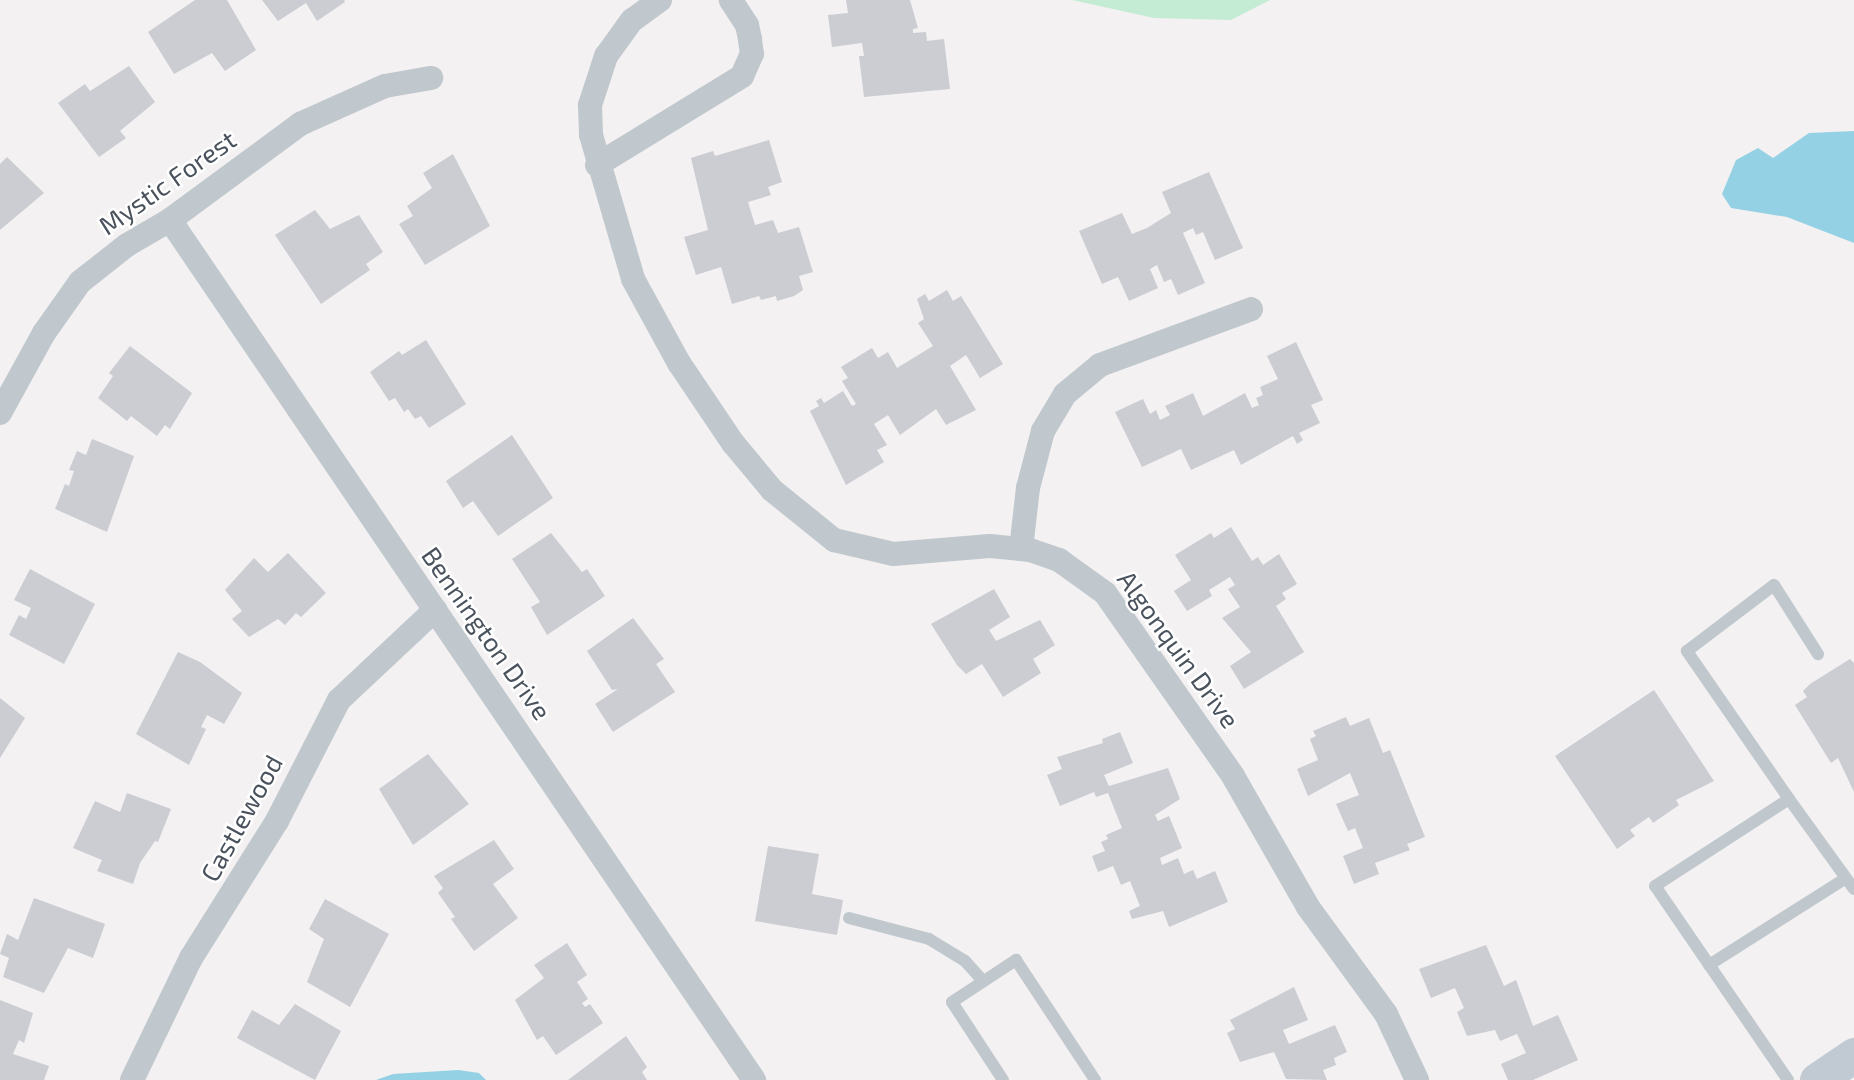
<!DOCTYPE html>
<html>
<head>
<meta charset="utf-8">
<style>
  body { margin:0 }
  #map { position:relative; width:1854px; height:1080px; overflow:hidden; background:#f3f1f1; font-family:"Exo 2",sans-serif }
  div>[style] { position:absolute }
  .green>* { inset:0; background:#c4ecd5 }
  .water>* { inset:0; background:#95d1e5 }
  .building>* { inset:0; background:#cbcdd3 }
  .lane>* { height:12px; margin:-6px; padding:0 6px; transform-origin:6px; border-radius:6px; background:#c0c8ce }
  .street>* { height:24px; margin:-12px; padding:0 12px; transform-origin:12px; border-radius:12px; background:#c0c8ce }
  .secondary>* { height:35px; margin:-17.5px; padding:0 17.5px; transform-origin:17.5px; border-radius:17.5px; background:#c1c9d3 }
  span { translate:-50% -50%; white-space:nowrap; text-align:center; line-height:1.15; -webkit-text-stroke:5px #fff; paint-order:stroke }
  .street-label { font-size:26px; color:#4a535d }
</style>
</head>
<body>
<div id="map">
  <div class="green">
    <i style="clip-path:polygon(1072px 0,1270px 0,1231px 20px,1154px 18px)"></i>
  </div>
  <div class="water">
    <i style="clip-path:polygon(1854px 131px,1854px 243px,1787px 217px,1731px 208px,1722px 194px,1736px 160px,1758px 148px,1773px 158px,1809px 133px)"></i>
    <i style="clip-path:polygon(458px 1070px,479px 1073px,486px 1080px,376px 1080px,393px 1074px)"></i>
  </div>
  <div class="building">
    <i style="clip-path:polygon(195px 0,227px 0,256px 50px,225px 71px,212px 53px,174px 74px,148px 32px)"></i>
    <i style="clip-path:polygon(262px 0,344px 0,345px 2px,317px 21px,306px 3px,278px 21px)"></i>
    <i style="clip-path:polygon(846px 0,910px 0,918px 28px,913px 29px,913px 33px,926px 32px,927px 41px,944px 39px,950px 89px,864px 97px,859px 56px,864px 56px,862px 43px,832px 47px,828px 15px,848px 13px)"></i>
    <i style="clip-path:polygon(129px 66px,155px 102px,120px 131px,126px 138px,99px 157px,58px 103px,85px 84px,90px 91px)"></i>
    <i style="clip-path:polygon(769px 140px,782px 182px,768px 187px,771px 195px,748px 202px,755px 225px,773px 220px,778px 233px,799px 227px,813px 272px,799px 276px,803px 290px,794px 296px,777px 301px,776px 296px,761px 300px,759px 296px,732px 304px,721px 267px,696px 275px,684px 237px,708px 230px,691px 158px,713px 151px,715px 156px)"></i>
    <i style="clip-path:polygon(453px 154px,490px 226px,425px 265px,399px 224px,413px 216px,407px 206px,432px 188px,423px 173px)"></i>
    <i style="clip-path:polygon(7px 157px,44px 193px,0 230px,0 164px)"></i>
    <i style="clip-path:polygon(1209px 172px,1243px 248px,1215px 260px,1203px 232px,1196px 235px,1193px 228px,1183px 233px,1205px 283px,1178px 295px,1171px 279px,1164px 282px,1157px 265px,1150px 269px,1158px 288px,1129px 301px,1118px 277px,1102px 284px,1079px 231px,1122px 213px,1132px 234px,1147px 228px,1171px 213px,1162px 192px)"></i>
    <i style="clip-path:polygon(315px 210px,330px 229px,359px 215px,383px 252px,366px 264px,370px 270px,321px 304px,275px 235px)"></i>
    <i style="clip-path:polygon(947px 290px,953px 301px,961px 296px,1003px 364px,980px 378px,966px 355px,950px 366px,976px 410px,946px 425px,936px 409px,900px 435px,888px 415px,874px 424px,887px 445px,877px 450px,884px 462px,846px 485px,810px 411px,819px 406px,816px 401px,821px 398px,824px 403px,843px 391px,852px 406px,856px 404px,842px 381px,848px 378px,841px 367px,872px 348px,878px 358px,888px 352px,897px 368px,933px 346px,918px 323px,924px 319px,917px 299px,925px 294px,929px 301px)"></i>
    <i style="clip-path:polygon(426px 340px,466px 404px,429px 428px,421px 416px,415px 419px,408px 409px,404px 412px,395px 398px,389px 401px,370px 372px,399px 351px,402px 355px)"></i>
    <i style="clip-path:polygon(1296px 342px,1323px 400px,1311px 405px,1320px 423px,1299px 433px,1303px 440px,1297px 444px,1293px 436px,1241px 465px,1234px 450px,1191px 470px,1181px 449px,1142px 467px,1115px 412px,1143px 399px,1150px 414px,1156px 410px,1160px 420px,1170px 415px,1165px 406px,1193px 393px,1203px 416px,1245px 393px,1252px 408px,1259px 405px,1256px 398px,1263px 395px,1260px 387px,1278px 379px,1267px 356px)"></i>
    <i style="clip-path:polygon(130px 346px,192px 393px,170px 429px,165px 425px,157px 436px,131px 416px,127px 421px,98px 398px,113px 376px,109px 373px)"></i>
    <i style="clip-path:polygon(512px 435px,553px 498px,498px 536px,473px 501px,463px 508px,446px 481px)"></i>
    <i style="clip-path:polygon(92px 439px,134px 456px,107px 532px,55px 509px,65px 484px,69px 486px,74px 471px,69px 470px,77px 451px,86px 455px)"></i>
    <i style="clip-path:polygon(1231px 527px,1252px 561px,1258px 557px,1263px 565px,1279px 554px,1297px 584px,1282px 593px,1286px 599px,1276px 606px,1304px 652px,1244px 689px,1230px 666px,1251px 652px,1222px 618px,1240px 607px,1228px 589px,1235px 585px,1230px 577px,1209px 590px,1212px 596px,1187px 611px,1174px 591px,1191px 580px,1175px 555px,1211px 533px,1214px 538px)"></i>
    <i style="clip-path:polygon(551px 533px,582px 572px,587px 569px,605px 596px,547px 635px,531px 607px,540px 602px,512px 559px)"></i>
    <i style="clip-path:polygon(288px 553px,326px 593px,301px 617px,296px 613px,285px 625px,278px 619px,249px 637px,232px 619px,242px 611px,225px 590px,254px 558px,268px 572px)"></i>
    <i style="clip-path:polygon(30px 569px,95px 604px,64px 664px,9px 635px,19px 615px,26px 619px,31px 608px,14px 600px)"></i>
    <i style="clip-path:polygon(994px 589px,1010px 617px,989px 630px,996px 641px,1040px 620px,1055px 645px,1033px 659px,1041px 673px,1003px 697px,982px 664px,966px 674px,957px 665px,931px 624px)"></i>
    <i style="clip-path:polygon(633px 618px,664px 659px,656px 664px,675px 692px,613px 732px,595px 704px,618px 689px,612px 690px,587px 651px)"></i>
    <i style="clip-path:polygon(178px 652px,200px 662px,242px 693px,224px 724px,207px 715px,201px 727px,206px 729px,189px 765px,136px 734px)"></i>
    <i style="clip-path:polygon(1850px 659px,1854px 663px,1854px 792px,1838px 758px,1831px 763px,1795px 705px,1807px 697px,1803px 691px,1810px 684px)"></i>
    <i style="clip-path:polygon(1654px 690px,1714px 781px,1676px 800px,1679px 805px,1653px 823px,1649px 817px,1630px 830px,1635px 836px,1617px 849px,1555px 756px)"></i>
    <i style="clip-path:polygon(0 698px,25px 718px,0 758px)"></i>
    <i style="clip-path:polygon(1346px 717px,1350px 726px,1369px 718px,1383px 753px,1390px 750px,1425px 837px,1407px 844px,1410px 850px,1375px 863px,1379px 874px,1354px 884px,1343px 856px,1363px 848px,1355px 828px,1348px 831px,1336px 804px,1359px 795px,1350px 773px,1308px 796px,1297px 769px,1318px 760px,1310px 739px,1316px 736px,1313px 731px)"></i>
    <i style="clip-path:polygon(1120px 732px,1133px 763px,1104px 775px,1109px 786px,1168px 768px,1180px 799px,1155px 815px,1158px 821px,1169px 816px,1182px 848px,1160px 858px,1162px 865px,1178px 858px,1184px 874px,1193px 870px,1197px 879px,1215px 871px,1228px 902px,1169px 927px,1163px 911px,1132px 919px,1129px 911px,1140px 906px,1130px 881px,1121px 885px,1113px 866px,1098px 872px,1092px 856px,1105px 851px,1101px 842px,1108px 839px,1106px 835px,1122px 828px,1108px 793px,1096px 797px,1094px 792px,1060px 806px,1047px 775px,1062px 769px,1057px 757px,1103px 743px,1102px 739px)"></i>
    <i style="clip-path:polygon(428px 754px,469px 804px,413px 845px,379px 789px)"></i>
    <i style="clip-path:polygon(127px 793px,171px 809px,158px 842px,155px 841px,140px 863px,133px 884px,97px 871px,102px 860px,73px 848px,95px 801px,120px 812px)"></i>
    <i style="clip-path:polygon(494px 840px,514px 869px,493px 884px,518px 918px,474px 951px,451px 919px,455px 917px,438px 893px,443px 888px,434px 876px)"></i>
    <i style="clip-path:polygon(768px 846px,819px 854px,812px 894px,843px 900px,837px 935px,755px 921px)"></i>
    <i style="clip-path:polygon(34px 898px,105px 924px,93px 958px,68px 948px,44px 993px,3px 977px,9px 958px,0 954px,7px 934px,18px 940px)"></i>
    <i style="clip-path:polygon(325px 899px,389px 934px,350px 1007px,307px 982px,324px 939px,309px 929px)"></i>
    <i style="clip-path:polygon(567px 943px,587px 975px,577px 982px,588px 999px,582px 1003px,585px 1007px,590px 1004px,603px 1023px,556px 1055px,543px 1036px,537px 1040px,515px 1000px,544px 978px,534px 965px)"></i>
    <i style="clip-path:polygon(1486px 945px,1504px 986px,1516px 980px,1533px 1026px,1558px 1015px,1578px 1060px,1533px 1080px,1508px 1080px,1501px 1064px,1526px 1053px,1517px 1034px,1500px 1041px,1495px 1030px,1467px 1036px,1457px 1012px,1464px 1008px,1455px 988px,1431px 998px,1419px 969px)"></i>
    <i style="clip-path:polygon(1294px 987px,1308px 1020px,1283px 1030px,1289px 1044px,1335px 1025px,1347px 1052px,1334px 1058px,1336px 1065px,1323px 1070px,1327px 1080px,1286px 1079px,1274px 1052px,1240px 1062px,1227px 1033px,1235px 1029px,1230px 1020px)"></i>
    <i style="clip-path:polygon(0 1000px,33px 1013px,24px 1043px,19px 1040px,13px 1054px,49px 1066px,44px 1080px,0 1080px)"></i>
    <i style="clip-path:polygon(295px 1004px,341px 1031px,315px 1080px,237px 1038px,252px 1010px,279px 1025px)"></i>
    <i style="clip-path:polygon(626px 1036px,647px 1067px,642px 1072px,647px 1080px,568px 1080px)"></i>
  </div>
  <div class="lane">
    <i style="left:1789px;top:799px;width:180px;rotate:-124.6deg"></i>
    <i style="left:1687px;top:651px;width:109px;rotate:-37.2deg"></i>
    <i style="left:1774px;top:585px;width:82px;rotate:57.5deg"></i>
    <i style="left:849px;top:918px;width:83px;rotate:14.7deg"></i>
    <i style="left:929px;top:939px;width:42px;rotate:31.4deg"></i>
    <i style="left:965px;top:961px;width:27px;rotate:48deg"></i>
    <i style="left:1709px;top:965px;width:162px;rotate:-32.4deg"></i>
    <i style="left:1003px;top:1080px;width:93px;rotate:-123.2deg"></i>
    <i style="left:952px;top:1002px;width:77px;rotate:-33.3deg"></i>
    <i style="left:1016px;top:960px;width:144px;rotate:56.6deg"></i>
    <i style="left:1788px;top:1080px;width:235px;rotate:-124.4deg"></i>
    <i style="left:1655px;top:886px;width:160px;rotate:-33deg"></i>
    <i style="left:1789px;top:799px;width:111px;rotate:54.2deg"></i>
  </div>
  <div class="street">
    <i style="left:660px;top:0;width:34px;rotate:144deg"></i>
    <i style="left:632px;top:20px;width:44px;rotate:125.8deg"></i>
    <i style="left:606px;top:56px;width:52px;rotate:108.1deg"></i>
    <i style="left:590px;top:105px;width:30px;rotate:88deg"></i>
    <i style="left:591px;top:135px;width:150px;rotate:73.7deg"></i>
    <i style="left:633px;top:279px;width:96px;rotate:61.3deg"></i>
    <i style="left:679px;top:363px;width:97px;rotate:56deg"></i>
    <i style="left:733px;top:443px;width:61px;rotate:50.3deg"></i>
    <i style="left:772px;top:490px;width:80px;rotate:38.9deg"></i>
    <i style="left:834px;top:540px;width:61px;rotate:13.3deg"></i>
    <i style="left:893px;top:554px;width:97px;rotate:-4.7deg"></i>
    <i style="left:990px;top:546px;width:40px;rotate:5.7deg"></i>
    <i style="left:1030px;top:550px;width:31px;rotate:19deg"></i>
    <i style="left:1059px;top:560px;width:57px;rotate:35.7deg"></i>
    <i style="left:1105px;top:593px;width:223px;rotate:55deg"></i>
    <i style="left:1233px;top:776px;width:151px;rotate:60.2deg"></i>
    <i style="left:1308px;top:907px;width:132px;rotate:53.9deg"></i>
    <i style="left:1386px;top:1014px;width:73px;rotate:64.8deg"></i>
    <i style="left:597px;top:165px;width:170px;rotate:-31.5deg"></i>
    <i style="left:742px;top:76px;width:24px;rotate:-66deg"></i>
    <i style="left:752px;top:54px;width:15px;rotate:-98deg"></i>
    <i style="left:750px;top:39px;width:14px;rotate:-102deg"></i>
    <i style="left:747px;top:25px;width:30px;rotate:-123deg"></i>
    <i style="left:170px;top:220px;width:1040px;rotate:55.82deg"></i>
    <i style="left:0;top:413px;width:91px;rotate:-61.2deg"></i>
    <i style="left:44px;top:333px;width:62px;rotate:-54.8deg"></i>
    <i style="left:80px;top:282px;width:60px;rotate:-38.2deg"></i>
    <i style="left:127px;top:245px;width:50px;rotate:-30.2deg"></i>
    <i style="left:170px;top:220px;width:162px;rotate:-36.4deg"></i>
    <i style="left:300px;top:124px;width:93px;rotate:-24.1deg"></i>
    <i style="left:385px;top:86px;width:47px;rotate:-9.9deg"></i>
    <i style="left:1021px;top:549px;width:61px;rotate:-83.5deg"></i>
    <i style="left:1028px;top:488px;width:59px;rotate:-75.3deg"></i>
    <i style="left:1043px;top:431px;width:43px;rotate:-59.3deg"></i>
    <i style="left:1065px;top:394px;width:45px;rotate:-39.6deg"></i>
    <i style="left:1100px;top:365px;width:161px;rotate:-20.3deg"></i>
    <i style="left:132px;top:1080px;width:136px;rotate:-64.2deg"></i>
    <i style="left:191px;top:958px;width:162px;rotate:-57.9deg"></i>
    <i style="left:277px;top:821px;width:136px;rotate:-62.9deg"></i>
    <i style="left:339px;top:700px;width:132px;rotate:-43.2deg"></i>
  </div>
  <div class="secondary">
    <i style="left:1817px;top:1080px;width:45px;rotate:-34deg"></i>
  </div>
  <div class="street-label">
    <span style="left:167px;top:182px;rotate:-35deg">Mystic Forest</span>
    <span style="left:487px;top:633px;rotate:55deg">Bennington Drive</span>
    <span style="left:1179px;top:649px;rotate:54deg">Algonquin Drive</span>
    <span style="left:241px;top:818px;rotate:-61deg">Castlewood</span>
  </div>
</div>
</body>
</html>
